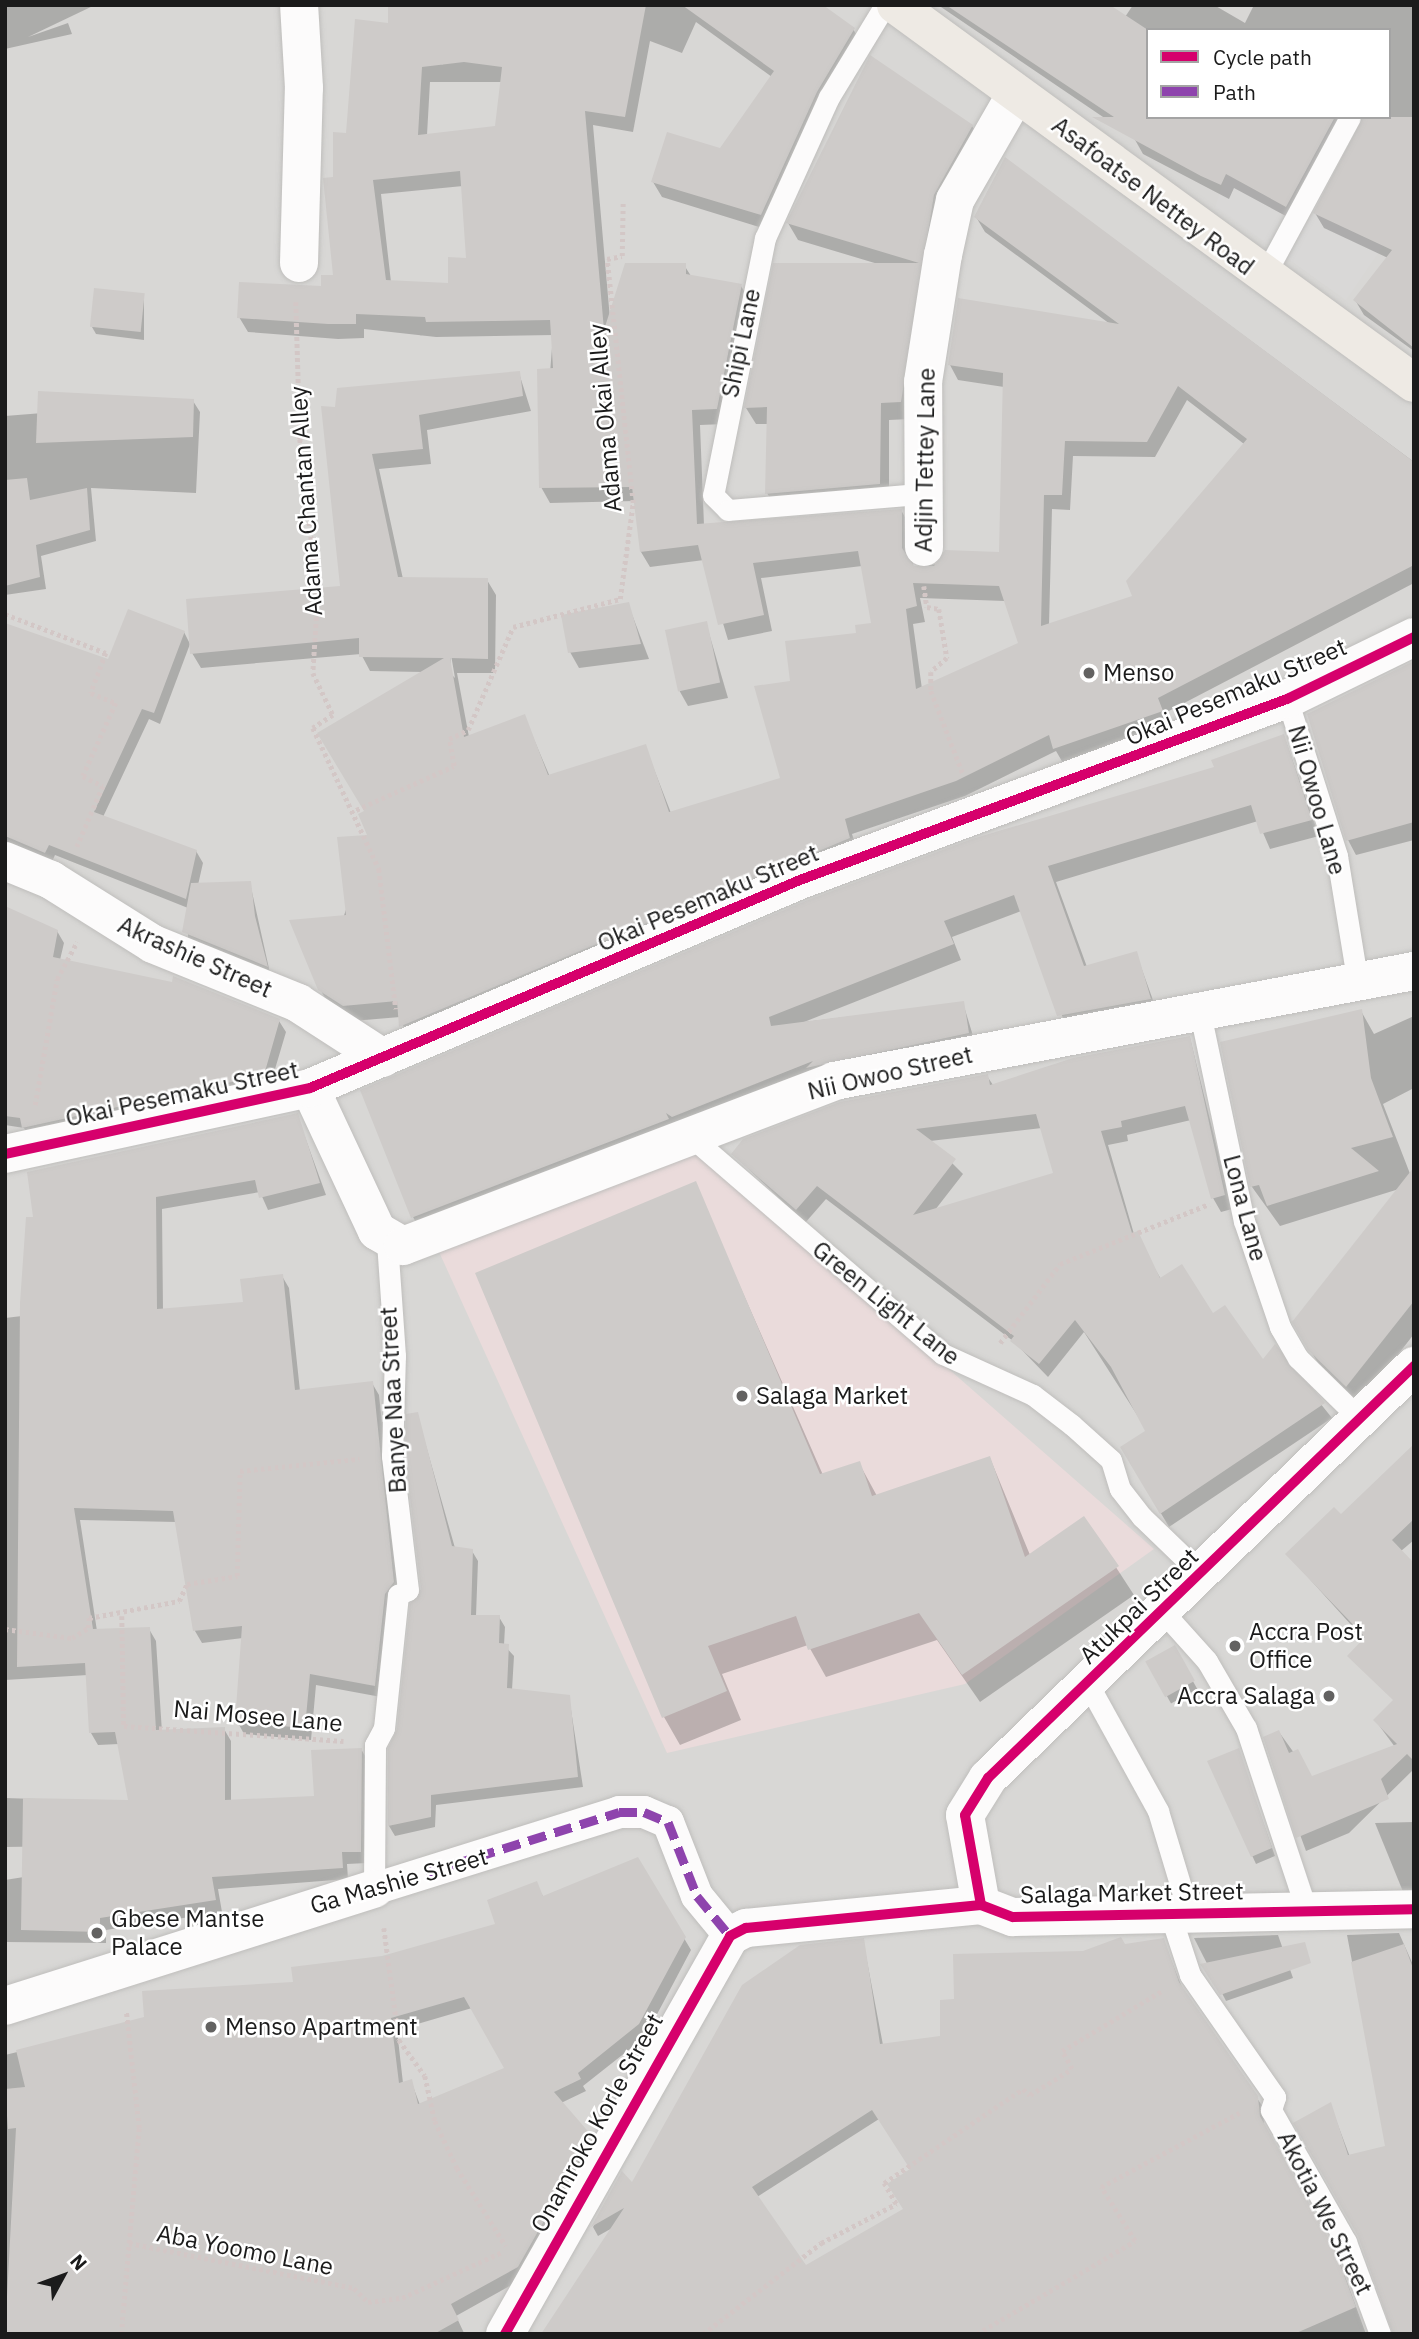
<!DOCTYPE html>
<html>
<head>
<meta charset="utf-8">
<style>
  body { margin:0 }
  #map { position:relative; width:1419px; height:2339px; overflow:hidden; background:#e9e7e4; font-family:"IBM Plex Sans",sans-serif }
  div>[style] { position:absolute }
  .residential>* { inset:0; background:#d8d7d5 }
  .commercial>* { inset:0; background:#eadbdb }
  .parking>* { inset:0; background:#d9d8d7 }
  .shadow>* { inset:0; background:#0003; transform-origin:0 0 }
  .building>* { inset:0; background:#cecbc9; transform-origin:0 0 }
  .path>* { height:4.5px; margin-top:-2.25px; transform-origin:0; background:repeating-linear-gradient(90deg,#d3c7c6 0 3.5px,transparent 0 7px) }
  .roads { filter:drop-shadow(0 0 2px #bfbebc) drop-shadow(0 0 2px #bfbebc) }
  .service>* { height:21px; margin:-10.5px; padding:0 10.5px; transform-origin:10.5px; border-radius:10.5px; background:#fcfbfb }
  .pedestrian>* { height:32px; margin:-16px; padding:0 16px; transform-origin:16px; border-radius:16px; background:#fcfbfb }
  .minor>* { height:38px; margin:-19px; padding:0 19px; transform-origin:19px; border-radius:19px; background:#fcfbfb }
  .primary>* { height:38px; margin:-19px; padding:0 19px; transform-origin:19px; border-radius:19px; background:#eeeae4 }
  .quiet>* { height:9px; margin-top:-4.5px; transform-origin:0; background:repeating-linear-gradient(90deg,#8e44ad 0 18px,transparent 0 27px) }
  .cycleway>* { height:10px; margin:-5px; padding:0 5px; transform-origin:5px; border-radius:5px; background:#d6006c }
  .dots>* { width:19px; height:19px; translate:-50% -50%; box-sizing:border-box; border:4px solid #fff; border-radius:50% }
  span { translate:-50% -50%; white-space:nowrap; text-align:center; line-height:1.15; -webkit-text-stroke:5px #fff; paint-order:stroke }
  .street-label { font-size:24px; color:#1b1b1b }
  .poi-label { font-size:24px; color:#1b1b1b }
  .left { translate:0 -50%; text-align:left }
  .right { translate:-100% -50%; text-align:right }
  .frame { position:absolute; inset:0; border:7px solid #1b1b1b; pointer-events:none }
  .legend { position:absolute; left:1146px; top:28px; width:245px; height:91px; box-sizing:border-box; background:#fff; border:2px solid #a4a4a4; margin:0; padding:9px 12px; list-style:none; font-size:21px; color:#1b1b1b }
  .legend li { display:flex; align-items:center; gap:14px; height:35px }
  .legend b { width:35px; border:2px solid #a4a4a4 }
  .north { position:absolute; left:28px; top:2241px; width:70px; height:70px; -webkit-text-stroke:5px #fff; paint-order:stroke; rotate:49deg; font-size:19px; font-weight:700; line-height:28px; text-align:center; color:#1b1b1b }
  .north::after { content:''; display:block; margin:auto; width:24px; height:32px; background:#1b1b1b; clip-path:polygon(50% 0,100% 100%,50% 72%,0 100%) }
</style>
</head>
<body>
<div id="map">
  <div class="residential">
    <i style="clip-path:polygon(evenodd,5px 5px,1414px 5px,1414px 2334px,5px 2334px,5px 5px,1148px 30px,1389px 30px,1389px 117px,1148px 117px,1148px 30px)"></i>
  </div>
  <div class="commercial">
    <i style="clip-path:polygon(700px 1151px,1154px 1549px,965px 1684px,667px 1753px,435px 1243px)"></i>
  </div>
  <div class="parking">
    <i style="clip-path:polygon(1329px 117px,1379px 117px,1330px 221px,1383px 246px,1346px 300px,1215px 207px,1226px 174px,1286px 207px)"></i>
  </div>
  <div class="shadow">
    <i style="clip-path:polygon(5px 5px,95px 5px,28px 37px,68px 23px,72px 34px,5px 49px)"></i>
    <i style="clip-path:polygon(evenodd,389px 5px,820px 5px,853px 29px,862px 44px,769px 230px,662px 197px,653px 182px,721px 150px,772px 77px,696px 22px,682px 53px,650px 41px,633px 132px,593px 125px,610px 319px,684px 265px,691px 276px,741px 286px,750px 301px,725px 424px,700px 425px,704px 525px,901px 510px,910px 526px,913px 568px,1001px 553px,1004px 387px,958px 380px,950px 365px,1110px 324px,985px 232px,976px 217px,1006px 159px,1414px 462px,1414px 583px,1165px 713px,1170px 727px,1063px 763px,1056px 751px,965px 796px,852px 834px,858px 853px,409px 1041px,400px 1017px,353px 1021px,329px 1005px,320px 989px,370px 836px,366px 812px,423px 672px,370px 671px,361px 654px,201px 668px,192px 653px,341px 587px,337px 409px,519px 373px,531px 411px,427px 430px,431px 464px,379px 469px,403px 579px,487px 580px,496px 595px,495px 673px,457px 673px,469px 737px,524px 716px,550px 777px,645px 746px,671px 813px,782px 779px,792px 682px,873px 625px,862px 566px,761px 578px,772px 631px,728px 640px,704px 560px,650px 567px,641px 552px,635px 501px,550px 503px,541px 487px,553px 335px,436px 337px,364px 329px,364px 338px,338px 339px,248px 332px,239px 317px,323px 288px,335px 277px,335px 179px,393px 25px,389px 5px,430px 82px,502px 82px,497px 128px,427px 135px,430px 82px,389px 5px,463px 186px,468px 259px,450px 285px,391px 282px,381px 194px,463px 186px,389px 5px,1187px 400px,1244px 444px,1134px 597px,1049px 625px,1052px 509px,1070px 510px,1073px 456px,1155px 457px,1187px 400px,389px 5px,920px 598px,1005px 601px,1020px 644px,922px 689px,913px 624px,925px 622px,920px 598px,389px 5px,450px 649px,455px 678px,451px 674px,450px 649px)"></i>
    <i style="clip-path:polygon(evenodd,938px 5px,1106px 5px,1125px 17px,1133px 5px,1214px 5px,1245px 23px,1254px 5px,1414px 5px,1414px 351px,1364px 315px,1355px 300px,1388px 258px,1324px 228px,1315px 213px,1365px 121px,1347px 126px,1295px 221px,1234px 188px,1229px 199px,1143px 154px,1134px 138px,938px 5px,1148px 30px,1389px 30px,1389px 117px,1148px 117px,1148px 30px)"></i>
    <i style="clip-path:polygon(972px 126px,982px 143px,910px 419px,889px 420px,889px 501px,777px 510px,767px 493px,768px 424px,756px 424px,746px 408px,878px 264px,798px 240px,788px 223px)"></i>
    <i style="clip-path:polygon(144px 294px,144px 340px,96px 334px,92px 327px)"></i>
    <i style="clip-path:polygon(193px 401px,200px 412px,196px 493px,91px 488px,96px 541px,41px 556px,46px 589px,5px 595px,5px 416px)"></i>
    <i style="clip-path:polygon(628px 604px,649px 659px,579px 668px,570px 652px)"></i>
    <i style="clip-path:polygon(706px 623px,728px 698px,688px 706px,679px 690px)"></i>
    <i style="clip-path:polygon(5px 625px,109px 662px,184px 632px,190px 644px,160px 724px,149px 719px,103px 817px,196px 851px,203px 863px,198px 885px,250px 883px,270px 973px,188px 939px,188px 908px,55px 855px,51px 864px,5px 844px)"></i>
    <i style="clip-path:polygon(1414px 663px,1414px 840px,1356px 855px,1348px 840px)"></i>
    <i style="clip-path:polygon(1284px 736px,1319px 836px,1270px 849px,1258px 821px,1056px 882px,1087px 967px,1136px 953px,1158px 1014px,1068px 1031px,1021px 911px,952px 937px,961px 960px,804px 1022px,963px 1003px,977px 1049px,422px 1233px,413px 1217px,362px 1091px,1217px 768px)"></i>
    <i style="clip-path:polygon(5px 909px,57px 931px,64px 943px,60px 960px,279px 1021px,286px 1032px,270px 1086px,30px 1139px,24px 1128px,5px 1125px)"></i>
    <i style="clip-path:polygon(1361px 1011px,1374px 1034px,1414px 1016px,1414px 1088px,1383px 1104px,1414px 1184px,1414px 1334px,1358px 1406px,1322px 1370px,1294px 1322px,1399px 1189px,1280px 1226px,1252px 1187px,1222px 1044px)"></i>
    <i style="clip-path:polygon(evenodd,1190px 1038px,1232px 1209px,1221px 1212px,1213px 1198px,1191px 1120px,1127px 1135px,1128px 1141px,1108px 1145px,1134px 1234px,1161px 1279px,1263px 1362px,1275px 1347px,1332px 1418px,1169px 1527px,1122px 1447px,1148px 1432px,1084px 1332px,1048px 1377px,1013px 1341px,826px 1199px,805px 1223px,733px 1154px,987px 1076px,993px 1085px,1190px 1038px,1042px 1128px,1055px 1174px,935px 1210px,963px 1174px,930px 1141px,1042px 1128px)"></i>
    <i style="clip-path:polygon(297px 1115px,326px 1195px,268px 1210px,260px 1192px,162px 1209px,163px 1310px,245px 1304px,282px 1276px,289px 1288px,300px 1391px,372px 1383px,379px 1395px,400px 1595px,381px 1697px,316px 1685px,311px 1740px,244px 1734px,237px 1721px,243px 1638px,202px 1643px,195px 1631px,177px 1522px,80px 1520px,97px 1631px,149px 1629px,156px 1641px,162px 1732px,224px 1729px,231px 1741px,231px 1801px,316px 1798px,361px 1749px,368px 1761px,367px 1863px,347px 1864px,348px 1879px,218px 1889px,222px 1912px,106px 1930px,106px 1943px,5px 1942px,5px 1880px,74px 1869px,72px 1846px,5px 1847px,5px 1798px,130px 1802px,119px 1744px,98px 1745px,91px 1733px,88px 1675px,5px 1680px,5px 1318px,99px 1307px,35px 1218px)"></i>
    <i style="clip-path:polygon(695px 1184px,823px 1475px,859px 1463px,877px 1496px,990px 1458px,1030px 1555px,1084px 1518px,1134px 1595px,980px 1702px,937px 1640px,826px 1677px,808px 1645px,722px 1674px,741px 1720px,680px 1745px,664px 1717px)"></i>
    <i style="clip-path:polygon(417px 1414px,455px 1548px,472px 1551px,478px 1561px,476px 1616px,499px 1617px,505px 1627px,504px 1645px,514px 1656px,512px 1690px,569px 1697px,583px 1787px,436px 1805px,435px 1827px,395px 1836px,389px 1826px,390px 1749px,399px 1730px,423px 1590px)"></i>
    <i style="clip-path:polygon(1414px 1447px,1414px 1540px,1401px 1551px,1381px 1658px,1287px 1554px,1341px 1516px)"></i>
    <i style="left:1174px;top:1647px;width:48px;height:30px;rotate:61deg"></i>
    <i style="clip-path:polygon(1414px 1689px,1414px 1769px,1349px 1833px,1306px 1851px,1265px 1738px,1279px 1732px,1312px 1778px,1395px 1747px,1375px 1720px)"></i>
    <i style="clip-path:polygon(1238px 1750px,1275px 1856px,1256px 1864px,1209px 1762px)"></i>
    <i style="clip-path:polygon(1414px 1822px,1414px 1898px,1406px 1899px,1375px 1823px)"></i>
    <i style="clip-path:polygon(evenodd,637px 1859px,691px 1950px,645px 2037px,583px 2086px,586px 2091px,561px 2103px,597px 2149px,524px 2278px,456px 2316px,464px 2333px,5px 2334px,5px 2055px,295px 1984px,497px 1925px,536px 1884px,544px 1898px,637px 1859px,472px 2008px,507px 2069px,420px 2105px,411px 2081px,403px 2083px,397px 2030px,472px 2008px)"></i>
    <i style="clip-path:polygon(1399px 1933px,1414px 1967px,1414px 2334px,1397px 2334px,1330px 2104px,1350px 2157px,1387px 2147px,1347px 1935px)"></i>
    <i style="clip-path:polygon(1278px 1935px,1293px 1978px,1226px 2001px,1194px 1938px)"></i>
    <i style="clip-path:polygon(evenodd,863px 1940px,883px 2045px,942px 2038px,956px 2001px,1083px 1953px,1163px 1940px,1183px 1990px,1263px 2107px,1264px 2128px,1339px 2260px,1366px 2334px,543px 2334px,614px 2227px,598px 2236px,593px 2227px,623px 2174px,632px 2185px,863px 1940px,879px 2119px,912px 2170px,905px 2210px,805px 2268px,757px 2197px,879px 2119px)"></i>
  </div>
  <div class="building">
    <i style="clip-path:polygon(evenodd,388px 5px,646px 5px,625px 117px,585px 111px,604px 330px,625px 263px,686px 263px,686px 274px,742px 284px,717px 409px,692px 410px,697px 524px,902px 509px,902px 548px,914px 566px,934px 566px,945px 550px,999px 552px,1003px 373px,948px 365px,958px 298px,1119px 324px,974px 217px,1005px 157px,1414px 462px,1414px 565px,1158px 698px,1163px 711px,1053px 749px,1049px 735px,956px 781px,845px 819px,850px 838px,399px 1027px,397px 1001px,343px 1006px,318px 990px,289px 920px,346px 915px,337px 837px,367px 835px,358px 814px,364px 811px,317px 733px,444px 658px,359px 657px,359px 638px,190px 654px,186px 599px,340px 586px,321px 406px,335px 407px,337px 388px,520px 371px,523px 396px,419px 415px,423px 449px,372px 454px,398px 577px,488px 578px,488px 659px,450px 658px,464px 737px,525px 714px,548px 775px,646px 744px,669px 812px,780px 778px,754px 686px,790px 681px,785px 641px,856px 633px,855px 625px,871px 623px,858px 551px,753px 563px,764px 615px,718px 625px,698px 545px,640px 552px,632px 487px,539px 488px,537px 369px,553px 368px,550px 320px,426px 322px,425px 317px,356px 314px,356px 324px,328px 324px,237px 318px,239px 282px,321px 286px,321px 275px,333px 275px,323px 178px,333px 177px,333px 132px,346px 133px,355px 19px,388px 23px,388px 5px,464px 62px,502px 67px,495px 126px,418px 135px,422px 67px,464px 62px,388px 5px,460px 171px,466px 258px,448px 257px,448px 283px,386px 280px,373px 180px,460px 171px,388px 5px,1178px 386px,1247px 439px,1126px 581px,1132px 596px,1041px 626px,1044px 495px,1062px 495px,1065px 441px,1147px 442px,1178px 386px,388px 5px,913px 583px,999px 586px,1018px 643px,916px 689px,906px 609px,917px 606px,913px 583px)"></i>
    <i style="clip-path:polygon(682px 5px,823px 5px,855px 28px,817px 92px,761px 215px,651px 182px,667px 132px,720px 148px,774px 71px)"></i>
    <i style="clip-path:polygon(946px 5px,1110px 5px,1148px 30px,1148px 117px,1335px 117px,1286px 207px,1226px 174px,1221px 185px,1201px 176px,1092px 117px,1114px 117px)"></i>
    <i style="clip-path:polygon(870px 55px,973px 125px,934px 195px,901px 402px,881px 403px,880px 484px,765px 494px,767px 407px,744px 408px,773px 263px,919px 263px,786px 223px)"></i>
    <i style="clip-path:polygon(1363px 117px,1414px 117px,1414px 348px,1353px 300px,1392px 250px,1313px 213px)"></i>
    <i style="left:94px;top:288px;width:51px;height:39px;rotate:6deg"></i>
    <i style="clip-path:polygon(38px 391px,194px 399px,193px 437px,36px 443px)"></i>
    <i style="clip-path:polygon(27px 478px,30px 500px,87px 488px,90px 530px,36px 545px,40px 577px,5px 586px,5px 480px)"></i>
    <i style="clip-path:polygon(629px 602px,641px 644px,568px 653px,561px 615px)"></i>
    <i style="clip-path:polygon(128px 609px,185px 631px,154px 713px,142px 709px,94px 812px,197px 850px,186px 899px,49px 845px,45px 853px,5px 836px,5px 623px,108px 659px)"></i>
    <i style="left:707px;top:621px;width:63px;height:43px;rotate:78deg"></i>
    <i style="clip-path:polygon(1414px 661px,1414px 822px,1346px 841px,1307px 714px)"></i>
    <i style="clip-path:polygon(1284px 734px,1312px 820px,1260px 834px,1251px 805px,1048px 866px,1084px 966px,1137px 951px,1151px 999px,1057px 1016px,1014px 895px,944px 921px,954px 944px,769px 1017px,771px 1026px,964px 1001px,969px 1033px,806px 1068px,813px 1061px,672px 1117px,666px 1113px,669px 1119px,411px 1218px,360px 1090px,808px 900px,972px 839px,1214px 767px,1211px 760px)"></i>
    <i style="clip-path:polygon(251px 881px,255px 916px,268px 967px,182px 932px,191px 883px)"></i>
    <i style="clip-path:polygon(5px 906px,58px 930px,53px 957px,172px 982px,173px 976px,280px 1019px,264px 1075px,22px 1128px,20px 1118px,5px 1116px)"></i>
    <i style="clip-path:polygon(1362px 1009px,1371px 1078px,1393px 1137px,1351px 1148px,1379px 1171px,1267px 1206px,1259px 1185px,1250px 1187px,1220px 1042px)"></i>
    <i style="clip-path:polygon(evenodd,1190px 1036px,1225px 1195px,1211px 1199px,1185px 1106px,1121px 1121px,1122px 1127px,1101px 1131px,1132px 1233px,1138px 1231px,1160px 1278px,1182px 1264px,1213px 1313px,1225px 1305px,1263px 1359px,1275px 1344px,1325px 1403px,1160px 1514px,1120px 1447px,1145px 1431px,1111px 1367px,1075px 1320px,1039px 1364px,1010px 1341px,1014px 1336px,817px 1186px,796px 1210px,731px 1154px,743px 1139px,840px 1102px,988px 1074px,990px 1085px,1073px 1058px,1190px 1036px,1036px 1114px,1053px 1173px,913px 1215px,956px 1159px,916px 1129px,1036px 1114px)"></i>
    <i style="clip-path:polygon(298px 1113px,320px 1183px,259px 1198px,255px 1180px,156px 1197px,157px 1309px,243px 1302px,240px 1279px,283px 1274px,295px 1390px,373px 1381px,394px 1582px,385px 1594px,375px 1686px,310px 1674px,305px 1728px,235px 1722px,242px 1626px,193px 1631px,173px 1511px,74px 1508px,93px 1629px,150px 1627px,156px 1730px,225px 1727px,225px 1800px,314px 1796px,311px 1750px,362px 1748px,361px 1852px,342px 1852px,343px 1868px,212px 1877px,216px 1900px,100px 1918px,100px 1932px,21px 1930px,23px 1798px,128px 1800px,115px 1732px,89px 1733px,85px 1663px,17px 1667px,20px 1303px,26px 1217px,33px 1217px,27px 1172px)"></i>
    <i style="clip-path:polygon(1414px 1167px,1414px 1301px,1346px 1387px,1308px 1350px,1292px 1322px)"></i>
    <i style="clip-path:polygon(696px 1181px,820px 1474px,860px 1461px,872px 1496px,990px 1456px,1025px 1557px,1084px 1516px,1119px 1566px,962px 1675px,919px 1613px,808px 1650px,796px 1616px,708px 1646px,727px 1691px,662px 1718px,475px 1273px)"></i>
    <i style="clip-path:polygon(418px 1412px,452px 1546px,473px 1549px,471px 1615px,500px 1615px,499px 1643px,509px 1644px,507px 1688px,570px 1695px,578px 1777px,431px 1795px,431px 1817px,388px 1826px,388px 1748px,397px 1729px,410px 1604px,421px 1589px,405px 1455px,406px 1414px)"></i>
    <i style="clip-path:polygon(1414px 1444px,1414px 1519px,1392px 1540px,1414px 1563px,1414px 1761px,1407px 1754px,1381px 1779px,1389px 1799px,1296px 1838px,1263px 1737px,1279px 1730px,1289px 1753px,1298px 1749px,1312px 1776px,1397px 1744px,1373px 1720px,1393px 1700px,1347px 1656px,1365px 1637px,1285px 1554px,1334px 1507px,1341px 1514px)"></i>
    <i style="left:1175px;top:1645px;width:41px;height:34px;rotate:61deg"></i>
    <i style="clip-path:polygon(1239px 1748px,1272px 1848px,1251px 1857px,1207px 1761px)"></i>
    <i style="clip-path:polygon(evenodd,638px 1857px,686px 1937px,639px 2024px,578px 2073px,581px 2079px,554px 2092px,592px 2136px,518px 2267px,451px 2304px,459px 2320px,434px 2334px,5px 2334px,16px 2128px,8px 2129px,5px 2089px,25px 2087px,16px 2050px,144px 2017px,142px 1991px,293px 1982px,291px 1967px,382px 1956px,495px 1924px,487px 1900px,537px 1881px,543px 1896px,638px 1857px,464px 1997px,504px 2068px,418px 2104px,412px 2079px,399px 2083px,391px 2018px,464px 1997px)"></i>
    <i style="clip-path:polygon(evenodd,1121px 1937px,1125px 1944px,1164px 1938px,1179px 1982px,1258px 2096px,1260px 2116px,1334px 2248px,1356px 2307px,1294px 2334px,541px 2334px,624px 2208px,591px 2227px,622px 2171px,632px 2182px,742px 1985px,800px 1945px,864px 1938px,880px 2044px,940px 2036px,940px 2000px,954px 1999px,953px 1954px,1083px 1951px,1121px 1937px,872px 2110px,910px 2169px,887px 2184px,903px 2209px,806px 2265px,752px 2187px,872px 2110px)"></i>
    <i style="clip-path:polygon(1305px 1942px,1311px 1963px,1220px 1995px,1200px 1964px)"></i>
    <i style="clip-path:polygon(1404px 1944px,1414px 1971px,1414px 2334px,1393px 2334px,1358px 2236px,1293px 2123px,1331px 2102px,1348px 2155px,1385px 2146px,1351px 1962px)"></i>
  </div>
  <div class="path">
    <i style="left:296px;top:302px;width:137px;rotate:88.3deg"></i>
    <i style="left:300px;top:439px;width:158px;rotate:83.5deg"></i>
    <i style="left:318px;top:596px;width:77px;rotate:93.7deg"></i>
    <i style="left:313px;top:673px;width:47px;rotate:64.5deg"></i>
    <i style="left:333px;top:715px;width:24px;rotate:147deg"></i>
    <i style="left:313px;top:728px;width:156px;rotate:64.9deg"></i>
    <i style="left:379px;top:869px;width:141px;rotate:83.1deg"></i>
    <i style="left:924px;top:586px;width:21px;rotate:82deg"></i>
    <i style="left:927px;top:607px;width:12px;rotate:9deg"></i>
    <i style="left:939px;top:609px;width:50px;rotate:80.7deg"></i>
    <i style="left:947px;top:658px;width:21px;rotate:139deg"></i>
    <i style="left:931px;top:672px;width:19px;rotate:90deg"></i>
    <i style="left:931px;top:691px;width:89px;rotate:68.9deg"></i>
    <i style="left:5px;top:614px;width:108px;rotate:21.1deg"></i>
    <i style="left:106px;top:653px;width:43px;rotate:110.6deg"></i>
    <i style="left:91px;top:693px;width:27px;rotate:22deg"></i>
    <i style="left:116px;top:703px;width:80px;rotate:114.3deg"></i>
    <i style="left:83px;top:776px;width:22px;rotate:27deg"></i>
    <i style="left:103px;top:786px;width:66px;rotate:113.1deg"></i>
    <i style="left:356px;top:810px;width:107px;rotate:-24.2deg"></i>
    <i style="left:454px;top:766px;width:27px;rotate:-100deg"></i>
    <i style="left:449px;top:739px;width:21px;rotate:-25deg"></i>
    <i style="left:468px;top:730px;width:112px;rotate:-66.4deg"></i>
    <i style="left:513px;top:627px;width:111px;rotate:-14.7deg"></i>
    <i style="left:620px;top:599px;width:97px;rotate:-82.3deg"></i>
    <i style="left:633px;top:503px;width:245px;rotate:-96.1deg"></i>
    <i style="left:607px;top:259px;width:15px;rotate:-11deg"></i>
    <i style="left:622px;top:256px;width:55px;rotate:-89deg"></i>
    <i style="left:35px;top:1105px;width:128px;rotate:-80.1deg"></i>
    <i style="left:57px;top:979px;width:42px;rotate:-61.6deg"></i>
    <i style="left:1000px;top:1343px;width:99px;rotate:-52.8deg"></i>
    <i style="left:1060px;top:1264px;width:161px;rotate:-21.9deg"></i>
    <i style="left:122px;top:1616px;width:110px;rotate:89deg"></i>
    <i style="left:124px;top:1726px;width:220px;rotate:3.9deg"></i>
    <i style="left:5px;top:1629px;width:68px;rotate:7.7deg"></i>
    <i style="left:72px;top:1638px;width:19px;rotate:-32deg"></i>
    <i style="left:88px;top:1628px;width:10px;rotate:-84deg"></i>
    <i style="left:89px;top:1618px;width:92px;rotate:-10.7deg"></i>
    <i style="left:179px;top:1601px;width:19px;rotate:-65deg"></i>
    <i style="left:187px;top:1584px;width:51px;rotate:-9.1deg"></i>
    <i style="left:237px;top:1576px;width:105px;rotate:-88.4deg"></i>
    <i style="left:240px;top:1471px;width:120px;rotate:-5.8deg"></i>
    <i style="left:384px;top:1928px;width:113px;rotate:82.4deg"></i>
    <i style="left:399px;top:2040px;width:44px;rotate:54.2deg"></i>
    <i style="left:425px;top:2076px;width:46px;rotate:77.5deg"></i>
    <i style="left:435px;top:2121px;width:52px;rotate:64.9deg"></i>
    <i style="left:457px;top:2168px;width:92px;rotate:57.9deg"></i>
    <i style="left:129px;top:2243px;width:229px;rotate:11.3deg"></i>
    <i style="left:354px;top:2288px;width:20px;rotate:45deg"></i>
    <i style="left:368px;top:2302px;width:34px;rotate:-7deg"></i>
    <i style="left:402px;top:2298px;width:110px;rotate:-24.7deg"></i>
    <i style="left:121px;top:2334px;width:207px;rotate:-85deg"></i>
    <i style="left:139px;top:2128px;width:118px;rotate:-96.3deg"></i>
    <i style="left:703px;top:2334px;width:149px;rotate:-37.6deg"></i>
    <i style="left:821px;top:2243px;width:85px;rotate:-27.5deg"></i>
    <i style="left:896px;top:2204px;width:24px;rotate:-120deg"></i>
    <i style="left:884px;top:2183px;width:168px;rotate:-34.1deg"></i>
    <i style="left:1023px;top:2089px;width:9px;rotate:41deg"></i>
    <i style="left:1030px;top:2095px;width:49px;rotate:-31.8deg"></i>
    <i style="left:1072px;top:2069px;width:21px;rotate:-119deg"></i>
    <i style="left:1062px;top:2051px;width:117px;rotate:-31deg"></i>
    <i style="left:977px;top:2334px;width:183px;rotate:-30.5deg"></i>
    <i style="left:1135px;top:2241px;width:64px;rotate:-122.2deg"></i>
    <i style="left:1101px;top:2187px;width:157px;rotate:-28.2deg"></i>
  </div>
  <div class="roads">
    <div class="service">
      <i style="left:885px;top:5px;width:108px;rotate:121.3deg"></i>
      <i style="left:829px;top:97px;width:155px;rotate:114.4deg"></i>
      <i style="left:765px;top:238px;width:262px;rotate:101.4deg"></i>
      <i style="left:713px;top:495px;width:21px;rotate:45deg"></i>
      <i style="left:728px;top:510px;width:193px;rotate:-4.8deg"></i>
      <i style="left:1263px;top:278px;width:183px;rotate:-61.6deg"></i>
      <i style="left:1287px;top:699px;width:165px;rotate:72.3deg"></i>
      <i style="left:1337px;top:856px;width:130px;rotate:80.7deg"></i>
      <i style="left:1199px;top:1008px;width:218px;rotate:78.1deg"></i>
      <i style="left:1244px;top:1221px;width:112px;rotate:71.2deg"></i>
      <i style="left:1280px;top:1327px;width:36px;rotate:60deg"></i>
      <i style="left:1298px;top:1358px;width:87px;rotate:44.5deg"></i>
      <i style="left:689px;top:1135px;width:335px;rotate:40.8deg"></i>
      <i style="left:943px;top:1354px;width:99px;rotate:24.5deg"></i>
      <i style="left:1033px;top:1395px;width:49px;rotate:37.6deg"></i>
      <i style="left:1072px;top:1425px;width:52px;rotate:41.9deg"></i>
      <i style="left:1111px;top:1460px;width:30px;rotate:73deg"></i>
      <i style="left:1120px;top:1489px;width:36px;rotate:52deg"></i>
      <i style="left:1142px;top:1517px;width:83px;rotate:44deg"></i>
      <i style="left:1164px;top:1613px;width:64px;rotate:48.1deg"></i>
      <i style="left:1207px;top:1661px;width:78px;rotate:59.8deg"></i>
      <i style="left:1246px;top:1728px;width:193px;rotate:71.6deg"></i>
      <i style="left:1088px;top:1684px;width:145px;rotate:61.1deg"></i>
      <i style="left:1158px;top:1811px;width:108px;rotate:73.2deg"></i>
      <i style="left:374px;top:1889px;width:144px;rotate:-89.6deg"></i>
      <i style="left:375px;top:1745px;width:19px;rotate:-62deg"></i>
      <i style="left:384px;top:1728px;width:134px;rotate:-84deg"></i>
      <i style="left:398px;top:1595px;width:11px;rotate:-27deg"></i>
      <i style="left:408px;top:1590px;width:135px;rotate:-96.8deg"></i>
      <i style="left:392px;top:1456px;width:100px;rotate:-88.3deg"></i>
      <i style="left:395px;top:1356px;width:115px;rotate:-94deg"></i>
      <i style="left:1170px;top:1914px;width:64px;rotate:71.8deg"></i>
      <i style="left:1190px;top:1975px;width:149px;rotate:55.1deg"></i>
      <i style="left:1275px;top:2097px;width:14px;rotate:107deg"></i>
      <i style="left:1271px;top:2110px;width:152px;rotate:60.4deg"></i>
      <i style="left:1346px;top:2242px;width:98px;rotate:69.7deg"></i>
    </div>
    <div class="pedestrian">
      <i style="left:374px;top:1889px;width:257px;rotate:-17.4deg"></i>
      <i style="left:619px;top:1812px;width:25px"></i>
      <i style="left:644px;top:1812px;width:26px;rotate:23deg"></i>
      <i style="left:668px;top:1822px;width:79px;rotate:68.6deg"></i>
      <i style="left:697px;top:1896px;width:52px;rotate:50.5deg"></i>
    </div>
    <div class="minor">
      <i style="left:299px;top:263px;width:175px;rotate:-88.4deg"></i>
      <i style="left:304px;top:88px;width:83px;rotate:-93.4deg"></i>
      <i style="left:924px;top:547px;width:165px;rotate:-90.3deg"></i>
      <i style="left:923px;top:382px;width:129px;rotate:-81.1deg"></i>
      <i style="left:943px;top:255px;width:56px;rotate:-77.7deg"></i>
      <i style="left:955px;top:200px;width:122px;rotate:-60.1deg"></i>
      <i style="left:5px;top:861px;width:50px;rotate:22.4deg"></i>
      <i style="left:51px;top:880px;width:120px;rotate:32.1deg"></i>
      <i style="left:153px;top:944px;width:157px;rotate:22.1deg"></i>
      <i style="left:298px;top:1003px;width:101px;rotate:32.9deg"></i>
      <i style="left:310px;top:1088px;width:158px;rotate:64.9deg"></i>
      <i style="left:377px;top:1231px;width:30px;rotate:30deg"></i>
      <i style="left:403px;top:1246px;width:462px;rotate:-20.9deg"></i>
      <i style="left:834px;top:1081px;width:590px;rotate:-10.74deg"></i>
      <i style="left:5px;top:1154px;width:312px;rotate:-12.2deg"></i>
      <i style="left:310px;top:1088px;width:532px;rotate:-23deg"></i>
      <i style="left:800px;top:880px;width:520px;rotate:-20.39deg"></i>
      <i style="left:1287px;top:699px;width:141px;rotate:-26deg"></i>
      <i style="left:981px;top:1905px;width:91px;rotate:-100.1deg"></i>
      <i style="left:965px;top:1815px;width:44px;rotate:-58.1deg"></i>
      <i style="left:988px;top:1778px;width:593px;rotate:-44.04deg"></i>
      <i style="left:5px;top:2006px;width:387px;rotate:-17.6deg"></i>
      <i style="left:505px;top:2334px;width:457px;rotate:-60.5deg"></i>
      <i style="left:730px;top:1936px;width:18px;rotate:-27deg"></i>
      <i style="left:746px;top:1928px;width:236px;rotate:-5.6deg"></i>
      <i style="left:981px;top:1905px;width:34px;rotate:21deg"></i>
      <i style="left:1013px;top:1917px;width:401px;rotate:-1.1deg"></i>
    </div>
    <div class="primary">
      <i style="left:896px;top:5px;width:641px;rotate:36.12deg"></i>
    </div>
  </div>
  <div class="quiet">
    <i style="left:374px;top:1889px;width:257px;rotate:-17.4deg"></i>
    <i style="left:619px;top:1812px;width:25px"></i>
    <i style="left:644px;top:1812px;width:26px;rotate:23deg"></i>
    <i style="left:668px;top:1822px;width:79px;rotate:68.6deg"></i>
    <i style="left:697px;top:1896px;width:52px;rotate:50.5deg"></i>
  </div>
  <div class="cycleway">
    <i style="left:5px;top:1154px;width:312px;rotate:-12.2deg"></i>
    <i style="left:310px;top:1088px;width:532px;rotate:-23deg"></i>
    <i style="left:800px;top:880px;width:520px;rotate:-20.39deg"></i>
    <i style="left:1287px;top:699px;width:141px;rotate:-26deg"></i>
    <i style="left:981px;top:1905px;width:91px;rotate:-100.1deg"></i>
    <i style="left:965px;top:1815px;width:44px;rotate:-58.1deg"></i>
    <i style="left:988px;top:1778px;width:593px;rotate:-44.04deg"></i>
    <i style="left:505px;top:2334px;width:457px;rotate:-60.5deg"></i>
    <i style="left:730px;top:1936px;width:18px;rotate:-27deg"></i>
    <i style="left:746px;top:1928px;width:236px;rotate:-5.6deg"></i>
    <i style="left:981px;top:1905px;width:34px;rotate:21deg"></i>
    <i style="left:1013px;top:1917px;width:401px;rotate:-1.1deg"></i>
  </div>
  <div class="dots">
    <i style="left:1089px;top:673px;background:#636261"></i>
    <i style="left:742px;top:1396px;background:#636261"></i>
    <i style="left:1235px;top:1646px;background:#636261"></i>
    <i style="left:1329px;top:1696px;background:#636261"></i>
    <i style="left:97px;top:1933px;background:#636261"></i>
    <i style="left:211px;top:2027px;background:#636261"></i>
  </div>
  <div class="street-label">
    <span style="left:1153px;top:196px;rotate:37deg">Asafoatse Nettey Road</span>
    <span style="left:741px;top:343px;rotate:-78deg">Shipi Lane</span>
    <span style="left:605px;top:418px;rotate:-95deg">Adama Okai Alley</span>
    <span style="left:925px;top:460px;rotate:-89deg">Adjin Tettey Lane</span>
    <span style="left:306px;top:501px;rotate:-94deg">Adama Chantan Alley</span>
    <span style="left:1236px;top:692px;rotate:-23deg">Okai Pesemaku Street</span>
    <span style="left:1317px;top:800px;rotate:74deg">Nii Owoo Lane</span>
    <span style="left:708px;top:898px;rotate:-23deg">Okai Pesemaku Street</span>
    <span style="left:195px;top:957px;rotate:24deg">Akrashie Street</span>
    <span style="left:890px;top:1073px;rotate:-13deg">Nii Owoo Street</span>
    <span style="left:182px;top:1094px;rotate:-12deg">Okai Pesemaku Street</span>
    <span style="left:1245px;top:1208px;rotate:75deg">Lona Lane</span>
    <span style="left:886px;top:1303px;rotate:39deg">Green Light Lane</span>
    <span style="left:393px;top:1400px;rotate:-93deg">Banye Naa Street</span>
    <span style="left:1139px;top:1606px;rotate:-44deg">Atukpai Street</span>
    <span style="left:258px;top:1716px;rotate:5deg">Nai Mosee Lane</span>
    <span style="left:399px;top:1881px;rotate:-16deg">Ga Mashie Street</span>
    <span style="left:1132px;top:1893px;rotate:-1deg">Salaga Market Street</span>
    <span style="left:597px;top:2123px;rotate:-61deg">Onamroko Korle Street</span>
    <span style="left:1325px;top:2213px;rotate:63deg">Akotia We Street</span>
    <span style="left:245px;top:2250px;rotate:11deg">Aba Yoomo Lane</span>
  </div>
  <div class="poi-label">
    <span class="left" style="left:1103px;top:673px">Menso</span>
    <span class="left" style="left:756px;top:1396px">Salaga Market</span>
    <span class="left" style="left:1249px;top:1646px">Accra Post<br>Office</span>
    <span class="right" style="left:1315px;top:1696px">Accra Salaga</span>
    <span class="left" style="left:111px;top:1933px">Gbese Mantse<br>Palace</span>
    <span class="left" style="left:225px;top:2027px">Menso Apartment</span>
  </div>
  <div class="frame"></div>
  <ul class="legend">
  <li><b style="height:9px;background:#d6006c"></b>Cycle path</li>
  <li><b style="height:9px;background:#8e44ad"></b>Path</li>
  </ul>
  <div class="north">N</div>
</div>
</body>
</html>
